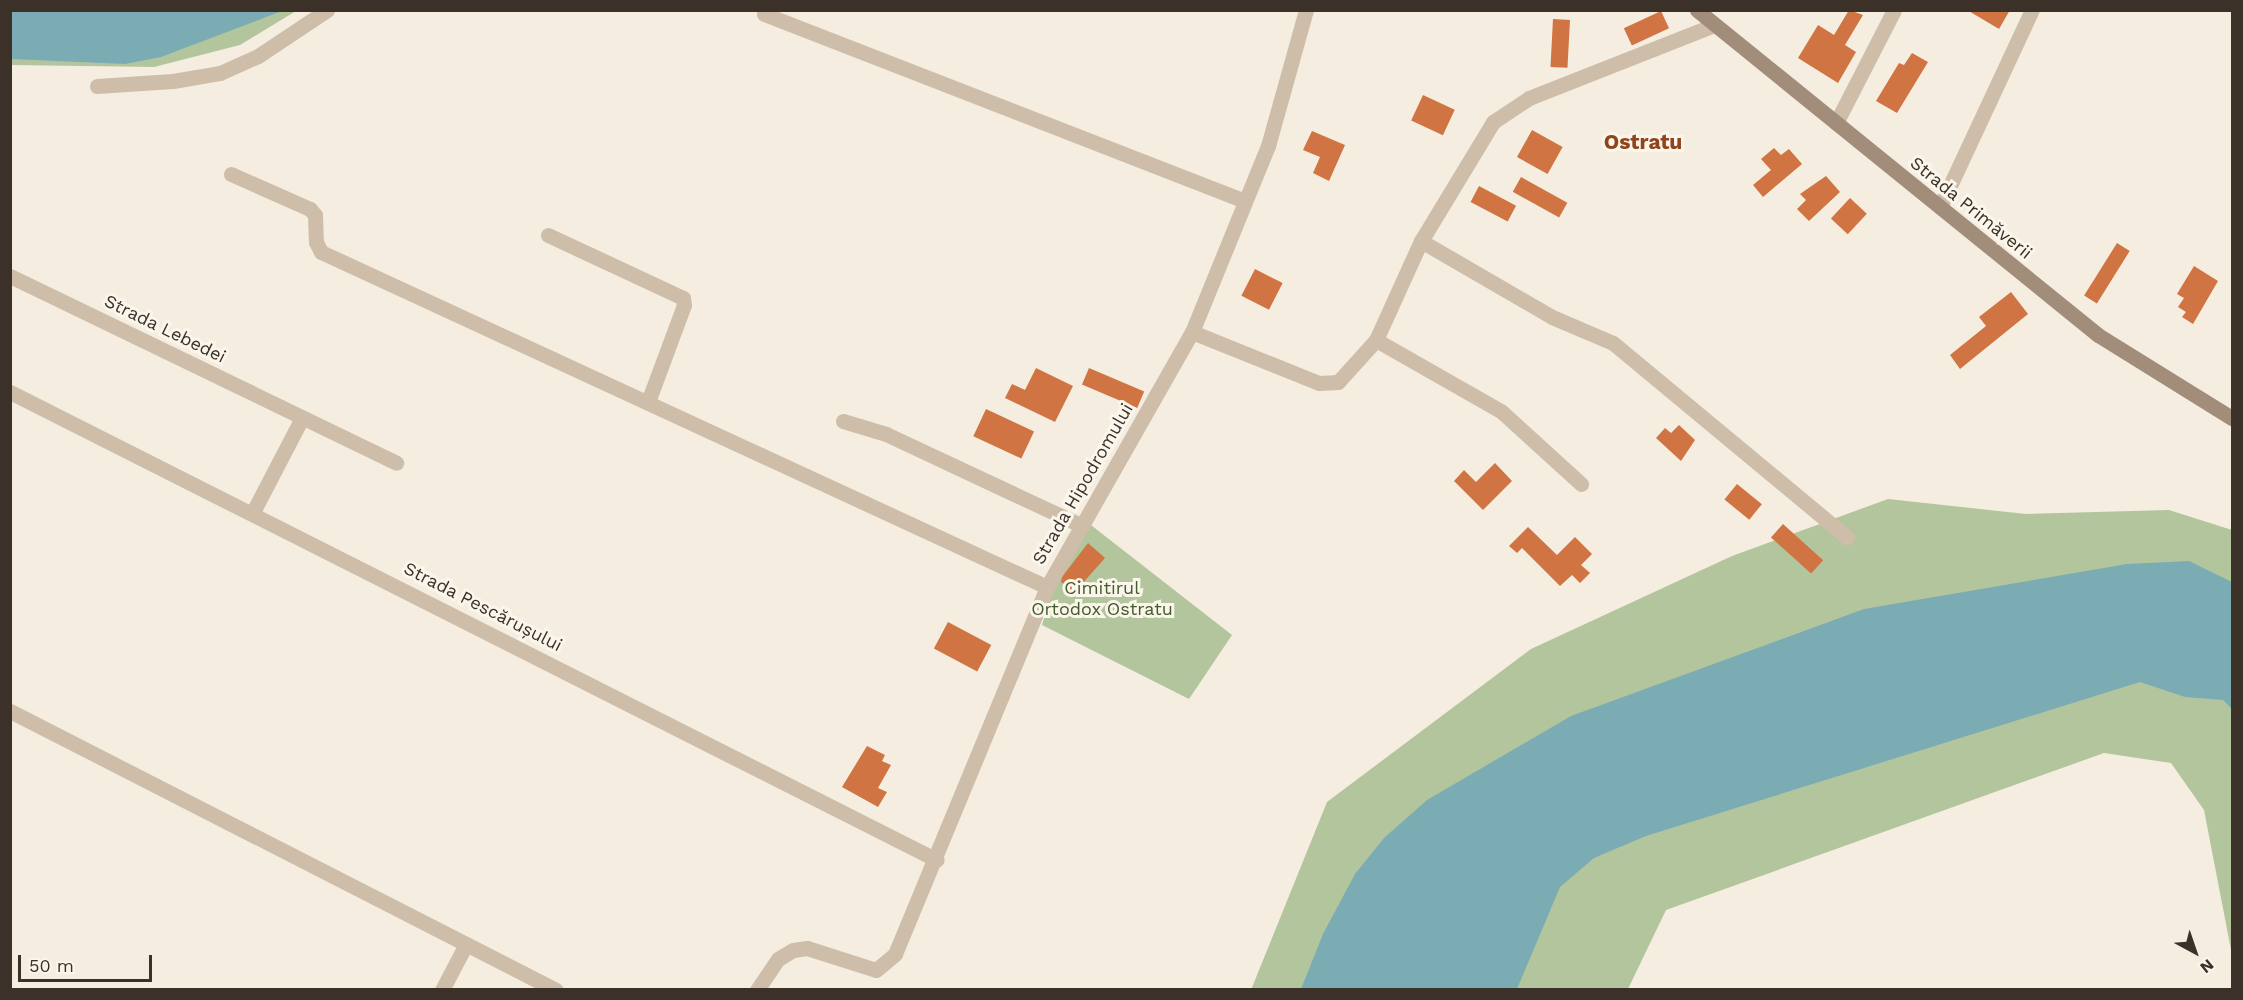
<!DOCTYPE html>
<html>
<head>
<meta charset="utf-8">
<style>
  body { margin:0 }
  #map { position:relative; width:2243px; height:1000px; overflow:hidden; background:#f5eddf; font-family:"Work Sans",sans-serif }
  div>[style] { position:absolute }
  .green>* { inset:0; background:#b3c59d }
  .water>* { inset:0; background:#7bacb4 }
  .building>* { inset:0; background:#cf7442; transform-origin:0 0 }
  .street>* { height:15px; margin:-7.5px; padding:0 7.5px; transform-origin:7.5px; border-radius:7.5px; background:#cebea9 }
  .secondary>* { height:15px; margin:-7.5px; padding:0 7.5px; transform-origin:7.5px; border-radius:7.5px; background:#a28d7a }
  span { translate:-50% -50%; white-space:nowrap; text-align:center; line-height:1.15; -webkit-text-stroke:6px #fbf6ec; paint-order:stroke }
  .street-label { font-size:18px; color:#3b3129 }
  .park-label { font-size:18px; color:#445b2b }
  .quarter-label { font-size:21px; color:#90441c; font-weight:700 }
  .frame { position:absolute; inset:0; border:12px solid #3b3129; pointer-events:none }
  .north { position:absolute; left:2165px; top:922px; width:60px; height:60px; -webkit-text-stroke:4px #fbf6ec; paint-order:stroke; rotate:140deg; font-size:16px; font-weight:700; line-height:24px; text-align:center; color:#3b3129 }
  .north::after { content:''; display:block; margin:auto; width:21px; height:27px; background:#3b3129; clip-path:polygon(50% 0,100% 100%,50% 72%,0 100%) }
  .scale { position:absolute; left:18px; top:955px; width:134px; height:27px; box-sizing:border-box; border:3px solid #3b3129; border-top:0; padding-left:8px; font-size:18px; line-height:21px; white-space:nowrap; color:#3b3129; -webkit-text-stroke:4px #fbf6ec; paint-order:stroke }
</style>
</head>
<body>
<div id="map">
  <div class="green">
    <i style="clip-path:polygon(11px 11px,296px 11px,240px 45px,154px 67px,11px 65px)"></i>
    <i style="clip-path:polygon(1888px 499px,2026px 514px,2169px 510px,2232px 530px,2232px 955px,2204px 810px,2171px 763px,2104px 753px,1666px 910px,1628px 989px,1251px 990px,1327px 802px,1531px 649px,1732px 556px)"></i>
    <i style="clip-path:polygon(1087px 522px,1232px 635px,1189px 699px,1042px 625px,1054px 584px)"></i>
  </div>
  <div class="water">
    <i style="clip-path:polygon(11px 10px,282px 10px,282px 11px,161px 57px,125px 64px,11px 59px)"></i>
    <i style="clip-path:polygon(2189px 561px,2232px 582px,2232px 709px,2223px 700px,2185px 697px,2140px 682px,1646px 836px,1594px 858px,1560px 887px,1517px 989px,1301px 989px,1323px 934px,1355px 874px,1384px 838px,1427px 800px,1571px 716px,1864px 609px,2127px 564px)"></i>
  </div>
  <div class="building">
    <i style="clip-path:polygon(1849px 10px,1863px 15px,1845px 45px,1856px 52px,1838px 83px,1798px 58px,1818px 25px,1834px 35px)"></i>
    <i style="clip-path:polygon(1967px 10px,2010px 10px,1999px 29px)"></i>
    <i style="left:1661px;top:11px;width:19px;height:41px;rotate:65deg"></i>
    <i style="left:1553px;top:19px;width:17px;height:48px;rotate:3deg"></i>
    <i style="clip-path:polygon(1912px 53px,1928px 62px,1897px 113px,1876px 101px,1899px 63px,1904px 65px)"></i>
    <i style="left:1423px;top:95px;width:35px;height:28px;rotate:25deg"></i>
    <i style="left:1532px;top:130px;width:35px;height:31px;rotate:29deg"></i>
    <i style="clip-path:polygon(1312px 131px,1345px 145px,1329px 181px,1313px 173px,1320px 157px,1303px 150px)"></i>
    <i style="clip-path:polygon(1774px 148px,1781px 155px,1789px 149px,1802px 164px,1763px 197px,1753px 185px,1771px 170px,1761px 159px)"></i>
    <i style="clip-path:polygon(1826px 176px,1840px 192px,1809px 221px,1797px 209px,1806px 200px,1800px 194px)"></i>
    <i style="left:1521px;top:177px;width:53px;height:17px;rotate:29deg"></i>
    <i style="left:1479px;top:186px;width:42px;height:18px;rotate:28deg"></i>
    <i style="left:1850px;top:198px;width:23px;height:28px;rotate:43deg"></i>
    <i style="left:2117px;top:243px;width:15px;height:62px;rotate:32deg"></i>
    <i style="clip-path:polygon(2194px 266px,2218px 281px,2193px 324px,2182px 317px,2186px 312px,2178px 307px,2184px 298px,2177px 294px)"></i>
    <i style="left:1255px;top:269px;width:31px;height:30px;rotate:27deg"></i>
    <i style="clip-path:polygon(2011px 292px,2028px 314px,1960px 369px,1950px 355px,1986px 326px,1979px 317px)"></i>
    <i style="clip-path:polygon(1036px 368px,1073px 386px,1055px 422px,1005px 398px,1012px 384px,1025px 390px)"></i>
    <i style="left:1089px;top:368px;width:60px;height:18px;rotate:23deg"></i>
    <i style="left:986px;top:409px;width:53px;height:30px;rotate:25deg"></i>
    <i style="clip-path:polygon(1679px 425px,1695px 440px,1681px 461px,1656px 438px,1665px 428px,1671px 433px)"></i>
    <i style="clip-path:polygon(1495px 463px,1512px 481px,1483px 510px,1454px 481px,1464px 470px,1476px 482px)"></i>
    <i style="left:1737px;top:484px;width:32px;height:20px;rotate:39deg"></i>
    <i style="left:1783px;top:524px;width:54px;height:18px;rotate:42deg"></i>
    <i style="clip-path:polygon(1528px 527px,1557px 555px,1575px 537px,1592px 554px,1581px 565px,1590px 573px,1580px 583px,1572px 575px,1560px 586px,1522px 548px,1517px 553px,1509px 546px)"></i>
    <i style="clip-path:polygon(1088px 543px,1105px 558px,1081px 585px,1071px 590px,1061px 582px,1062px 577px)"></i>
    <i style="left:948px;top:622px;width:49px;height:30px;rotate:28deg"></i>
    <i style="clip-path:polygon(867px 746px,885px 755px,882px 761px,891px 765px,878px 788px,887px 792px,878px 807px,842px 787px)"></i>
  </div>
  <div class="street">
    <i style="left:764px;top:14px;width:516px;rotate:21.24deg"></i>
    <i style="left:97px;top:86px;width:76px;rotate:-3.8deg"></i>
    <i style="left:173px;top:81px;width:48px;rotate:-9.7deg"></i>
    <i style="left:220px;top:73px;width:42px;rotate:-24.1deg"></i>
    <i style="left:258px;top:56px;width:83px;rotate:-33.7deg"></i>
    <i style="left:1836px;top:123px;width:127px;rotate:-62.8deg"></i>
    <i style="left:231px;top:174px;width:86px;rotate:23.9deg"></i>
    <i style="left:310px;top:209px;width:8px;rotate:50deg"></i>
    <i style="left:315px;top:215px;width:27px;rotate:88deg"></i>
    <i style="left:316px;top:242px;width:11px;rotate:63deg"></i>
    <i style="left:321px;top:252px;width:800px;rotate:24.77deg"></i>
    <i style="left:1940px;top:207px;width:217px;rotate:-65deg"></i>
    <i style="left:548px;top:235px;width:149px;rotate:25deg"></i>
    <i style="left:683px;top:298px;width:7px;rotate:82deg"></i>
    <i style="left:684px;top:305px;width:103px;rotate:110.4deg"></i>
    <i style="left:1421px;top:241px;width:151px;rotate:30.1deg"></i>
    <i style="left:1552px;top:317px;width:66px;rotate:23.1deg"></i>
    <i style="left:1613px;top:343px;width:304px;rotate:39.7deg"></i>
    <i style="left:10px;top:276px;width:429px;rotate:25.8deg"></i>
    <i style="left:1192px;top:332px;width:137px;rotate:21.9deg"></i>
    <i style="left:1319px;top:383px;width:19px;rotate:-3deg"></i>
    <i style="left:1338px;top:382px;width:57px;rotate:-47.9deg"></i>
    <i style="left:1376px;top:340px;width:109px;rotate:-65.6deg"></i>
    <i style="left:1421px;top:241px;width:139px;rotate:-58.8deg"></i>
    <i style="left:1493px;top:122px;width:43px;rotate:-33.7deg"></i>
    <i style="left:1529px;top:98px;width:199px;rotate:-21.5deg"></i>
    <i style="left:1376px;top:340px;width:145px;rotate:29.7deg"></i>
    <i style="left:1502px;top:412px;width:107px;rotate:42.3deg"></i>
    <i style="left:10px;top:392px;width:1038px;rotate:26.79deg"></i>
    <i style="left:843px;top:421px;width:45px;rotate:16.8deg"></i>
    <i style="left:886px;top:434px;width:217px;rotate:25.1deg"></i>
    <i style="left:253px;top:512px;width:106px;rotate:-62.5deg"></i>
    <i style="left:10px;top:711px;width:613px;rotate:27.07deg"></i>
    <i style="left:442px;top:990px;width:52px;rotate:-62.4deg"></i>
    <i style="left:757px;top:990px;width:37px;rotate:-56deg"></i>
    <i style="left:778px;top:959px;width:17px;rotate:-31deg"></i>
    <i style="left:793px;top:950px;width:14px;rotate:-8deg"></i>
    <i style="left:807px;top:948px;width:72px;rotate:17.7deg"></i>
    <i style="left:876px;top:970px;width:25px;rotate:-40deg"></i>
    <i style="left:895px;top:954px;width:397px;rotate:-67.5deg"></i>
    <i style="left:1047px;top:587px;width:293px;rotate:-60.4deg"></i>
    <i style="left:1192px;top:332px;width:201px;rotate:-67.8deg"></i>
    <i style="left:1268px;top:146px;width:141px;rotate:-74.4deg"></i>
  </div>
  <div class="secondary">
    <i style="left:1697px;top:10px;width:516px;rotate:39.02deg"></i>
    <i style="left:2098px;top:335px;width:158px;rotate:31.8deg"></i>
  </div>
  <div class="street-label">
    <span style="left:1971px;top:208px;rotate:39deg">Strada Primăverii</span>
    <span style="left:165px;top:329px;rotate:26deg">Strada Lebedei</span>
    <span style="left:1083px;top:484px;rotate:-60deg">Strada Hipodromului</span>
    <span style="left:483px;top:607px;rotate:27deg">Strada Pescărușului</span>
  </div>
  <div class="park-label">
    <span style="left:1102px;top:599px">Cimitirul<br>Ortodox Ostratu</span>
  </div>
  <div class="quarter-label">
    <span style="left:1643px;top:142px">Ostratu</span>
  </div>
  <div class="frame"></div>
  <div class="north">N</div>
  <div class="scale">50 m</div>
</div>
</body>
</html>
